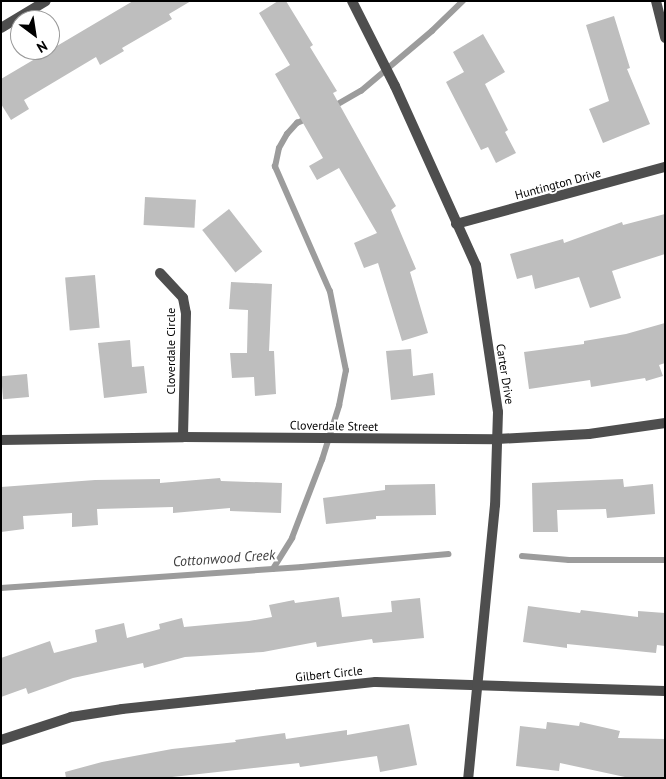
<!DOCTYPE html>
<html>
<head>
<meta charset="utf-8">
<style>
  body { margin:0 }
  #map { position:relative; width:666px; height:779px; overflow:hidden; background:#fff; font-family:"PT Sans",sans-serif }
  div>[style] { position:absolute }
  .stream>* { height:5.5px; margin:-2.75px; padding:0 2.75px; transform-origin:2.75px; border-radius:2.75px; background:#9c9c9c }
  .building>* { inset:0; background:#bebebe; transform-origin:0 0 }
  .minor>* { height:10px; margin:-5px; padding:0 5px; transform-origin:5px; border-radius:5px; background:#4e4e4e }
  .tertiary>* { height:10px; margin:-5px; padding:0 5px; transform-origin:5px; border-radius:5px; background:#4e4e4e }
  span { translate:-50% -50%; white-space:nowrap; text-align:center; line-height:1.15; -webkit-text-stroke:4px #fff; paint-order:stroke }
  .street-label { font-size:12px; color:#000 }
  .water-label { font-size:14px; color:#3d3d3d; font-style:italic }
  .frame { position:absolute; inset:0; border:2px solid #000; pointer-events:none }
  .north { position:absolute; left:10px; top:10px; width:50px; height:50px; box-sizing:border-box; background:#fff; border:1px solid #999; border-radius:50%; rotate:149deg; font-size:14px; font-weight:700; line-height:20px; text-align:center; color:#000 }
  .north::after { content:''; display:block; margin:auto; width:18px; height:22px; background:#000; clip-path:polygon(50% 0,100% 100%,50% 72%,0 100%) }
</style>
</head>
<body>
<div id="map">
  <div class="stream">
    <i style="left:333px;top:107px;width:32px;rotate:-30deg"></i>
    <i style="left:361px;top:91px;width:93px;rotate:-40.2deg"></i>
    <i style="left:432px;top:31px;width:43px;rotate:-44.1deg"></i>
    <i style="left:522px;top:556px;width:47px;rotate:4.9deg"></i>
    <i style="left:569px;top:560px;width:96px"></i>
    <i style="left:273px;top:569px;width:36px;rotate:-58deg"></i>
    <i style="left:292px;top:538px;width:84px;rotate:-69deg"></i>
    <i style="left:322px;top:460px;width:57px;rotate:-72.5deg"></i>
    <i style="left:339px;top:406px;width:36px;rotate:-79deg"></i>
    <i style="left:346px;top:371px;width:81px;rotate:-101.4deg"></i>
    <i style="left:330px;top:292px;width:137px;rotate:-113.7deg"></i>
    <i style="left:275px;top:167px;width:19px;rotate:-78deg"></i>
    <i style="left:279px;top:148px;width:16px;rotate:-60deg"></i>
    <i style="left:287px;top:134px;width:15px;rotate:-48deg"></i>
    <i style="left:297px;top:123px;width:13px;rotate:-23deg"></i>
    <i style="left:1px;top:588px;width:302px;rotate:-4deg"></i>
    <i style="left:302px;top:567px;width:147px;rotate:-5.1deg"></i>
  </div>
  <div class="building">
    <i style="clip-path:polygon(133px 1px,191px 1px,169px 14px,172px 19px,122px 48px,124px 51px,100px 65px,96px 57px,24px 100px,29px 109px,11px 120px,1px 104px,1px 79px)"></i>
    <i style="clip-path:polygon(278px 1px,286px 1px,313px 45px,310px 47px,337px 91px,333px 93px,396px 206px,391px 210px,416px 269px,410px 272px,428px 333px,402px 341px,378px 263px,364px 268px,354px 243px,377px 233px,339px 168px,317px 180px,309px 166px,323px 158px,275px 74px,290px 65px,259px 13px)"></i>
    <i style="clip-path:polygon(614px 16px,630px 68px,627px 69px,650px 124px,603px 143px,589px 109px,609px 101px,586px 25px)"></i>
    <i style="clip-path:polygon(483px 34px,505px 72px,485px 84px,508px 130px,505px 132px,516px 153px,496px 163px,488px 147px,481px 150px,446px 82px,464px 72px,453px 52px)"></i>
    <i style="left:145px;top:197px;width:51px;height:28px;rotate:3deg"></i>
    <i style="left:229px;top:209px;width:54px;height:34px;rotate:52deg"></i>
    <i style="clip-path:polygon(665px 214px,665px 254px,612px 271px,621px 298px,590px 308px,579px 277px,535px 289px,532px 275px,517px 279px,510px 254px,563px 239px,564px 243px,622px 222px,623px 225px)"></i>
    <i style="left:95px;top:275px;width:53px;height:30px;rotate:85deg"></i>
    <i style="clip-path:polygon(231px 282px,272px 284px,269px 351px,274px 351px,276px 394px,255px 396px,254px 377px,232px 378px,230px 353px,247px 353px,248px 310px,229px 309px)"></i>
    <i style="clip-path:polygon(665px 323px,665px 363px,659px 365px,663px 376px,646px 381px,645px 378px,591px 387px,590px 380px,529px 389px,524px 352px,584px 344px,584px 341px,626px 334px)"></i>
    <i style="clip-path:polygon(130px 340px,132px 367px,144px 366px,147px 393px,104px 398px,98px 343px)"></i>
    <i style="clip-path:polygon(411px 349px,413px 376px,433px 373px,435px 395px,391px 400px,386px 351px)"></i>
    <i style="left:27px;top:374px;width:23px;height:26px;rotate:85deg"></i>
    <i style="clip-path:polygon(220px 478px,221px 481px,282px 483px,281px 513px,230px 511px,230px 508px,173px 513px,173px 507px,97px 509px,98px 525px,72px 527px,72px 513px,23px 516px,24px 529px,1px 532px,1px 487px,95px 480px,160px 479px,160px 483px)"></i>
    <i style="clip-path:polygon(623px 479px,624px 487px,653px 484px,655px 514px,607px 518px,606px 509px,557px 510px,558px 532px,533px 532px,532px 483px)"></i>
    <i style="clip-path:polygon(435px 484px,436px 515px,376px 516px,376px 519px,326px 524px,323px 498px,385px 490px,385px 485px)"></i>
    <i style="clip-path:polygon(339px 597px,342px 617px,392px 612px,391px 601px,420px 598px,424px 638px,373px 643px,372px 639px,317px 647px,316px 642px,263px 652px,185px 657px,144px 668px,143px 663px,73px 678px,28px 694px,26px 688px,1px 697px,1px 658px,50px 641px,54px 653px,97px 642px,95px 630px,124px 623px,127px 638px,160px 629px,159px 624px,182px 618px,184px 627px,249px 621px,272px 617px,269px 605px,294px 600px,295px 603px)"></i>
    <i style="clip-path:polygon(528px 606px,580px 613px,581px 610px,638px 617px,638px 611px,665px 613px,665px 646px,657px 645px,656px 653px,567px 644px,567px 648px,523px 642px)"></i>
    <i style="clip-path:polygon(547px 722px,579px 726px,580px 722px,620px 731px,618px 738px,665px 739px,665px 777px,625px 777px,560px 763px,559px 771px,516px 766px,520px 726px,546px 729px)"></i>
    <i style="clip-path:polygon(409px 724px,417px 765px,380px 772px,377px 756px,300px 767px,299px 763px,163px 778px,66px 778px,65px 772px,102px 762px,172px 749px,236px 742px,235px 740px,285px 733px,286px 739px,347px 730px,347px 735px)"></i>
  </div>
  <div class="minor">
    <i style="left:656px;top:1px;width:38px;rotate:76deg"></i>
    <i style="left:1px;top:28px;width:52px;rotate:-31deg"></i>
    <i style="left:456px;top:224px;width:217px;rotate:-15.3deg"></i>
    <i style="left:160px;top:273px;width:34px;rotate:47deg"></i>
    <i style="left:183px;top:298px;width:15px;rotate:79deg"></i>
    <i style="left:186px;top:313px;width:124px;rotate:91.4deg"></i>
    <i style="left:1px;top:440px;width:182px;rotate:-0.9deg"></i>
    <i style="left:183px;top:437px;width:314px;rotate:0.4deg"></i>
    <i style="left:497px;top:439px;width:92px;rotate:-3.1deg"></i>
    <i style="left:589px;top:434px;width:77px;rotate:-8.2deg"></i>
    <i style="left:1px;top:740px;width:74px;rotate:-18.2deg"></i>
    <i style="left:71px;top:717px;width:52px;rotate:-8.9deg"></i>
    <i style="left:122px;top:709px;width:255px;rotate:-6.1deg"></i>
    <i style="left:376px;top:682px;width:289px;rotate:1.8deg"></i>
  </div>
  <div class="tertiary">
    <i style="left:352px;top:1px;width:95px;rotate:63.2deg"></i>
    <i style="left:395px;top:86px;width:196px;rotate:65.7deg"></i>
    <i style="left:476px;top:265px;width:149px;rotate:81.5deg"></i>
    <i style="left:498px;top:412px;width:93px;rotate:91.8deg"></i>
    <i style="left:495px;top:505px;width:274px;rotate:95.6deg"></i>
  </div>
  <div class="street-label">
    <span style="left:558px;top:184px;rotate:-15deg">Huntington Drive</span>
    <span style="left:171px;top:351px;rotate:-90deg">Cloverdale Circle</span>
    <span style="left:505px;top:374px;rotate:81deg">Carter Drive</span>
    <span style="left:334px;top:426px;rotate:1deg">Cloverdale Street</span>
    <span style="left:329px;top:674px;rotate:-6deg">Gilbert Circle</span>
  </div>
  <div class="water-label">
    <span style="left:224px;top:558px;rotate:-4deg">Cottonwood Creek</span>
  </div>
  <div class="frame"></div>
  <div class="north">N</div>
</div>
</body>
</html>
